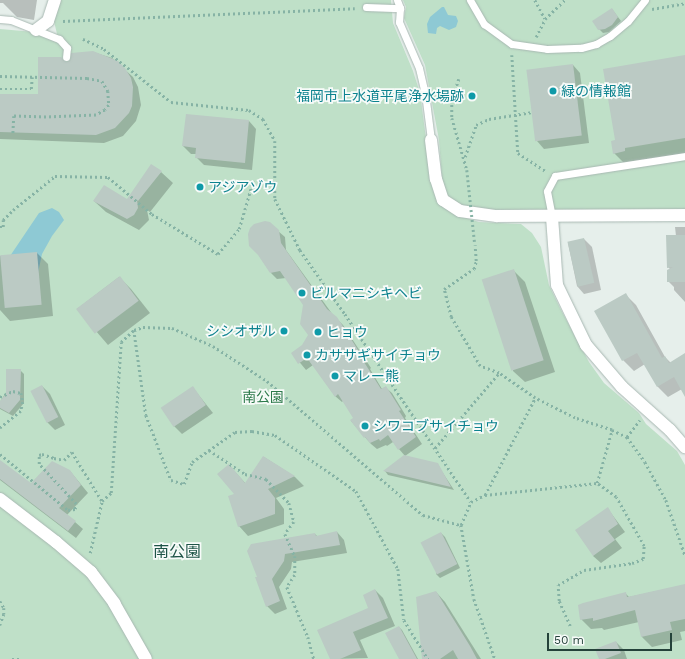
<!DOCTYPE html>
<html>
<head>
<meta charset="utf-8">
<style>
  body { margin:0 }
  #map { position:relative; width:685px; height:659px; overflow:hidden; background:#e6efeb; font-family:"Work Sans","Noto Sans JP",sans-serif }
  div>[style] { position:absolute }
  .green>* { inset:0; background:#bfe0c8 }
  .water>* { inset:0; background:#8ec9d4 }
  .shadow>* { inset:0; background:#0003 }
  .building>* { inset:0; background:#bbcac4; transform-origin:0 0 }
  .path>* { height:2.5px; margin-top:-1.25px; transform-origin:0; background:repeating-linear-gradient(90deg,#86b3a5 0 2px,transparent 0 5px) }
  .roads { filter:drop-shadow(0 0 1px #a8b8b2) drop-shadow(0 0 1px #a8b8b2) }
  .lane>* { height:7px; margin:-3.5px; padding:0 3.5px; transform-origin:3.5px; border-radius:3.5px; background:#fff }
  .street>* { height:12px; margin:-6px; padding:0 6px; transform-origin:6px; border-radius:6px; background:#fff }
  .secondary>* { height:12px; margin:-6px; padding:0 6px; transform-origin:6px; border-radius:6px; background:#fff }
  .path-bridge>* { height:2.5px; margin-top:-1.25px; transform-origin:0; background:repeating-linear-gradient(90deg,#86b3a5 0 2px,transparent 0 5px) }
  .dots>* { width:11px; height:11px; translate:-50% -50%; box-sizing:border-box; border:2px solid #f7fbf9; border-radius:50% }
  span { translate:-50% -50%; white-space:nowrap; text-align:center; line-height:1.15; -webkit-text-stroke:3.5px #f7fbf9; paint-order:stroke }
  .culture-label { font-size:14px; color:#0d838f }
  .left { translate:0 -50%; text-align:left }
  .right { translate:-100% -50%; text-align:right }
  .park-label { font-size:14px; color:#2d7a4b }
  .quarter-label { font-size:16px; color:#1f5548 }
  .scale { position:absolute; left:547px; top:633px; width:125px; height:18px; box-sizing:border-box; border:2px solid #24423a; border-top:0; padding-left:5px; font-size:12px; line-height:14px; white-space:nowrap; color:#24423a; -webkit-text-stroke:3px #f7fbf9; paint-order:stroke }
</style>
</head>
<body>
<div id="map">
  <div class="green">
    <i style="clip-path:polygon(60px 0,391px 0,393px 23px,413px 71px,420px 93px,431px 177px,457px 215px,479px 222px,521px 224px,532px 233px,541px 247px,549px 285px,560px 308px,589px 362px,604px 383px,639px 413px,646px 424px,677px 451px,685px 465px,685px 659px,0 659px,0 29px,57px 34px,53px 17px)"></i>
    <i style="clip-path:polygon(403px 0,685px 0,685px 209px,519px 213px,476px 209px,453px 203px,446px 193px,442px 180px,439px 140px,425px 65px,404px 18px,406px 7px)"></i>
  </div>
  <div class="water">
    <i style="clip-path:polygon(442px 7px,444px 7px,448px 15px,456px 16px,458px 21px,456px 27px,449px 30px,440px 26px,437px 28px,436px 34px,428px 33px,427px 24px,430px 17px)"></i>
    <i style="clip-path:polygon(52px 208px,59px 212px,64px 220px,52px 236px,42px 254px,38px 273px,6px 262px,39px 213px)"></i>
  </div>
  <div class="shadow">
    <i style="clip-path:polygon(0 0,37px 0,34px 20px,17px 17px,3px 3px,0 3px)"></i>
    <i style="clip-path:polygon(612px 9px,621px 21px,609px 32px,603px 33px,599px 29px)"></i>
    <i style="clip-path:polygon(93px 52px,112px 58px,133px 77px,138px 87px,141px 105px,136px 121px,123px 136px,104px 143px,0 139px,0 95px,39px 95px,66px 63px)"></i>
    <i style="clip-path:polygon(685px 56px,685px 155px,629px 168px,614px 153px)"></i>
    <i style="clip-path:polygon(573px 65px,580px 73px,589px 143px,544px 149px,537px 141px)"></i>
    <i style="clip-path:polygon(249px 121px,256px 129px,252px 170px,204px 165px,196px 157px,196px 154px,191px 154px,183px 146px)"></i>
    <i style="clip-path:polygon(161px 172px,173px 183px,150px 212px,147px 210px,149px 220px,139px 230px,106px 212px,94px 201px,127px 200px)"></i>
    <i style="clip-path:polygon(675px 227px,685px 227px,685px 302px,674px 290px,674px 287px,668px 281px,670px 269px,668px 267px,676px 236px)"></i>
    <i style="clip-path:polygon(278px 231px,285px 237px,286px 250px,333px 315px,343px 325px,371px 368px,370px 369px,382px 389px,385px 387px,392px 393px,406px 416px,405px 418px,422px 444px,405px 456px,393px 442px,387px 446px,386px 445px,377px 449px,371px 444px,351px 421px,355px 418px,343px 401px,342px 402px,335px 396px,313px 365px,306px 370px,292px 353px,303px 346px,309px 335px,304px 305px,286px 278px,277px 279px,271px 273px)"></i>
    <i style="clip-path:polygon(584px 239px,592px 247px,601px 290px,584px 294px,577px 286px,568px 243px)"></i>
    <i style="clip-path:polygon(37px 253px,48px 264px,53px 316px,10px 321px,0 310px,0 256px)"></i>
    <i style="clip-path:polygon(513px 270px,525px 282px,555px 372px,525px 382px,513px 371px)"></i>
    <i style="clip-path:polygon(119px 277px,131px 289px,150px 313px,108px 345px,77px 309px)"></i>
    <i style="clip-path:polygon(626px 295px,636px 305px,665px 357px,671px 363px,685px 354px,685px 395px,682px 389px,668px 397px,658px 387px,645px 364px,634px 371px,623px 360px)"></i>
    <i style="clip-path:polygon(20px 370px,24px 374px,24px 403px,13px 416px,0 409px,0 402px)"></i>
    <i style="clip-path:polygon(42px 386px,50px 394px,65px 425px,55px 430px,47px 422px)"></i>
    <i style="clip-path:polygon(193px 388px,213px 413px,182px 434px,174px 426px)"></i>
    <i style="clip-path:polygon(264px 457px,295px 477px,304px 486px,276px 498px,284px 509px,284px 524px,248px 536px,239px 526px,236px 495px,229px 465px,246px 484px)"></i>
    <i style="clip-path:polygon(0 462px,31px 484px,52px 462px,70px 471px,88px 493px,67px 515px,83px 529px,76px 538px,0 480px)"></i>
    <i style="clip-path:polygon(437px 464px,454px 490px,388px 475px,385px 471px)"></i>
    <i style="clip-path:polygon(608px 509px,625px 532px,615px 539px,622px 548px,601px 563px,593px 556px)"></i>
    <i style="clip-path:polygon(337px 532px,344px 540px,347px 553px,292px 562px,291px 569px,279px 587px,287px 609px,275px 614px,267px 606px,258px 577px,252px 545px,315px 534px,318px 537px)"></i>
    <i style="clip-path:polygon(441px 533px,445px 537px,460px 568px,440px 578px,436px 574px)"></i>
    <i style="clip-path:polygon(685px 585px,685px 631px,680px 632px,682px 640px,652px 647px,642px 637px,639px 622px,604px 630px,602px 628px,591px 629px,581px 619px,625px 593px,629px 597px)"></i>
    <i style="clip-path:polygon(375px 590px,383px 598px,395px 626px,360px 640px,368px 658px,331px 659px,370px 608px)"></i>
    <i style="clip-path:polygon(436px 592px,445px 602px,481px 659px,423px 659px)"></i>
    <i style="clip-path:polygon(399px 627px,402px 630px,418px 659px,400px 659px)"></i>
    <i style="clip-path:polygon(616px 642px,624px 650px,627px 659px,600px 659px)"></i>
  </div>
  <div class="building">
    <i style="clip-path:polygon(612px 8px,618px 17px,612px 25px,605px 29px,598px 30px,592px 21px)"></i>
    <i style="clip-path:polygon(93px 51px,118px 61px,125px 68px,131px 78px,133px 87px,132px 106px,129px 113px,115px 128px,96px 135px,0 132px,0 94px,38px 94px,38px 57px,61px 57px,66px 62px,70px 60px,71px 53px)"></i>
    <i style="clip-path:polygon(685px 55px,685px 138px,625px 148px,625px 151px,613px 154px,611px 141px,615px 140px,603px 69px)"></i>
    <i style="left:573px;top:64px;width:72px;height:47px;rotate:83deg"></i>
    <i style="clip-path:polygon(186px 114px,249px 120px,245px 163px,195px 158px,196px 148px,182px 146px)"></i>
    <i style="clip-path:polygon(151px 164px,162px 171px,138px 201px,137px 200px,138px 208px,134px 215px,127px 219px,93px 201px,104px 185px,127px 199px)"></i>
    <i style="clip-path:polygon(265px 221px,270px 222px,279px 230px,281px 243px,327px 309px,337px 317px,365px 361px,364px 362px,381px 389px,386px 386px,401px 410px,399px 411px,416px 437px,398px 450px,388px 435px,380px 441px,379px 439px,370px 443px,365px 437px,364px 438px,350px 420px,353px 418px,338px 394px,335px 397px,307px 358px,298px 364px,291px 353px,302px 345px,308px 335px,300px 324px,303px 305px,280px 271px,270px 273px,258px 255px,249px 246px,248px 234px,250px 228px,254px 224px)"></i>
    <i style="clip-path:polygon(666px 235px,685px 235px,685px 282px,667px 282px,667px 270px,673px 267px,667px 268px)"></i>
    <i style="left:584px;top:238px;width:46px;height:17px;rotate:77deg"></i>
    <i style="left:37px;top:252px;width:53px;height:37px;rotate:85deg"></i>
    <i style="left:514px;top:269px;width:96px;height:34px;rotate:72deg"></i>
    <i style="left:120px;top:276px;width:31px;height:55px;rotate:53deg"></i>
    <i style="clip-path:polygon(626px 293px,662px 358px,665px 356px,669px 363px,685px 353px,685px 397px,674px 377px,657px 387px,637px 353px,622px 361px,594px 311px)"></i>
    <i style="clip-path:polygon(6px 369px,21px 369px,20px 400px,9px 413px,0 408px,0 401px,6px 394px)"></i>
    <i style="left:42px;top:385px;width:36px;height:13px;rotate:63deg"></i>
    <i style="left:193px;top:386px;width:23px;height:39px;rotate:56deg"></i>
    <i style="clip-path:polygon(404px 455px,438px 463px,451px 487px,383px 471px)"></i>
    <i style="clip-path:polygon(263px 456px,295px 476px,268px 489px,275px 498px,275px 514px,238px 527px,228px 496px,234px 494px,217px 474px,229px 464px,245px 483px)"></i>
    <i style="clip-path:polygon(0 460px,31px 483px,52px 461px,70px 470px,81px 485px,59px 508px,76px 521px,68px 531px,0 479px)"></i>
    <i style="clip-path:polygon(608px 507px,618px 524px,608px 531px,615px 540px,593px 556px,575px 530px)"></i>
    <i style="clip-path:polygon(337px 531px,340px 545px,285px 554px,284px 561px,272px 579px,280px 601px,266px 607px,255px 577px,257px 577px,247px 551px,251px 544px,315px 533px,316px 536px)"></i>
    <i style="left:441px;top:532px;width:36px;height:23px;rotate:63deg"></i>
    <i style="clip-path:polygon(685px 584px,685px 619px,670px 622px,672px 630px,641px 637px,635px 610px,593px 621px,593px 618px,580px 620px,578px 605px,583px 603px,626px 592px,627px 597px)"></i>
    <i style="clip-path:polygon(375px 589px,388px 618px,353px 632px,361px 650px,340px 659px,330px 659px,317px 630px,368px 608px,363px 595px)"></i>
    <i style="clip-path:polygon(436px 591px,470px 646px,477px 659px,458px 659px,453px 650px,440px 659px,422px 659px,416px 597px)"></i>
    <i style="clip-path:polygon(399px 626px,417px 659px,399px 659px,385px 633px)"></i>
    <i style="clip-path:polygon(616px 641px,621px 653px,605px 659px,599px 659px,595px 649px)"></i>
  </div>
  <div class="path">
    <i style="left:535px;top:0;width:21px;rotate:62deg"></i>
    <i style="left:652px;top:9px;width:34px;rotate:-10deg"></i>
    <i style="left:63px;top:21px;width:292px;rotate:-2.5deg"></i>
    <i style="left:536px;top:37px;width:20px;rotate:-63deg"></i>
    <i style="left:545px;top:19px;width:28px;rotate:-44deg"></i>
    <i style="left:83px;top:39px;width:23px;rotate:25deg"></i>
    <i style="left:104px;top:49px;width:85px;rotate:38.3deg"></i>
    <i style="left:171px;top:102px;width:78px;rotate:5.9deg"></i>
    <i style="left:249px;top:110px;width:17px;rotate:33deg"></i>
    <i style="left:263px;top:119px;width:25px;rotate:61deg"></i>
    <i style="left:275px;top:141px;width:58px;rotate:90deg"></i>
    <i style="left:275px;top:199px;width:57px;rotate:63.9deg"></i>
    <i style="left:300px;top:250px;width:78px;rotate:54.9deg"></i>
    <i style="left:345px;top:314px;width:226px;rotate:56.2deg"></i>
    <i style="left:512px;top:55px;width:98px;rotate:86.5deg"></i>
    <i style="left:518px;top:153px;width:33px;rotate:33deg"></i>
    <i style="left:0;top:76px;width:87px;rotate:1.3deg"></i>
    <i style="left:87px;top:78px;width:15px;rotate:11deg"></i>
    <i style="left:102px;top:81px;width:12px;rotate:59deg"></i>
    <i style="left:108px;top:91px;width:14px;rotate:86deg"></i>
    <i style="left:109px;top:105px;width:6px;rotate:129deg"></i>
    <i style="left:105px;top:110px;width:10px;rotate:151deg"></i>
    <i style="left:96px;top:115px;width:50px;rotate:177.7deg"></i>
    <i style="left:46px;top:117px;width:32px;rotate:-178deg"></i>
    <i style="left:14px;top:116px;width:17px;rotate:93deg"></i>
    <i style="left:459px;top:79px;width:22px;rotate:108deg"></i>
    <i style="left:452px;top:100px;width:18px;rotate:90deg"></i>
    <i style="left:452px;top:118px;width:54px;rotate:73.9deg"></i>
    <i style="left:0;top:89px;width:31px"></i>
    <i style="left:31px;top:89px;width:12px;rotate:-85deg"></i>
    <i style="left:465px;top:157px;width:34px;rotate:-71deg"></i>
    <i style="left:476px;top:125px;width:14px;rotate:-25deg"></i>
    <i style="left:489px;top:119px;width:44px;rotate:-9.2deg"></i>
    <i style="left:0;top:227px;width:3px"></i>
    <i style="left:3px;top:227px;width:7px;rotate:-90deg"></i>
    <i style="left:3px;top:220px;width:14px;rotate:-45deg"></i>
    <i style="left:13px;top:210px;width:54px;rotate:-39deg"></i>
    <i style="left:55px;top:176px;width:53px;rotate:1.1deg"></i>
    <i style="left:108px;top:177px;width:57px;rotate:40.1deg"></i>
    <i style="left:152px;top:214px;width:77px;rotate:31.2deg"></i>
    <i style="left:218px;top:254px;width:33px;rotate:-50deg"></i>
    <i style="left:239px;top:229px;width:50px;rotate:-73.7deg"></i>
    <i style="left:134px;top:330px;width:86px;rotate:82deg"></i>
    <i style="left:146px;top:415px;width:70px;rotate:69deg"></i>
    <i style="left:171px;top:480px;width:14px;rotate:17deg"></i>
    <i style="left:184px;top:484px;width:23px;rotate:-70deg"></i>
    <i style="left:192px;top:462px;width:52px;rotate:-34.9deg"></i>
    <i style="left:235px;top:432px;width:17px;rotate:-3deg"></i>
    <i style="left:252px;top:431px;width:23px;rotate:10deg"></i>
    <i style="left:275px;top:435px;width:98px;rotate:34.7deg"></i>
    <i style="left:356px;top:491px;width:89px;rotate:61.7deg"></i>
    <i style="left:398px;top:569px;width:51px;rotate:83.3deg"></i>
    <i style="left:404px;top:620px;width:46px;rotate:58.4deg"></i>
    <i style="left:0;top:397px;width:14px;rotate:-25deg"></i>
    <i style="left:13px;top:391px;width:8px;rotate:14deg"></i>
    <i style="left:21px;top:393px;width:9px;rotate:77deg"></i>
    <i style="left:23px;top:402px;width:9px;rotate:103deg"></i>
    <i style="left:21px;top:411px;width:27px;rotate:141deg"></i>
    <i style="left:612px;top:430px;width:17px;rotate:25deg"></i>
    <i style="left:627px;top:437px;width:31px;rotate:54deg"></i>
    <i style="left:645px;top:462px;width:43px;rotate:61.1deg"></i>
    <i style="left:666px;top:500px;width:58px;rotate:70.9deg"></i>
    <i style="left:627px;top:437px;width:21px;rotate:-53deg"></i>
    <i style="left:435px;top:448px;width:99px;rotate:-49.5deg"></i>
    <i style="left:209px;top:450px;width:43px;rotate:33.7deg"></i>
    <i style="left:245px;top:474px;width:22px;rotate:13deg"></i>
    <i style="left:266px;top:479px;width:33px;rotate:46deg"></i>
    <i style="left:289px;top:503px;width:20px;rotate:75deg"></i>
    <i style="left:294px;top:522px;width:15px;rotate:127deg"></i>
    <i style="left:285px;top:534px;width:24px;rotate:66deg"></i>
    <i style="left:295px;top:556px;width:19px;rotate:90deg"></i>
    <i style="left:295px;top:575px;width:14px;rotate:124deg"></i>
    <i style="left:287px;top:587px;width:54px;rotate:67.2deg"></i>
    <i style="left:308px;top:637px;width:23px;rotate:75deg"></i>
    <i style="left:0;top:454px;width:88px;rotate:39.5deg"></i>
    <i style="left:68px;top:510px;width:7px;rotate:-8deg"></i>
    <i style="left:75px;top:509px;width:5px;rotate:-79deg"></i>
    <i style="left:76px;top:504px;width:54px;rotate:-132.8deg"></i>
    <i style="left:39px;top:464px;width:9px;rotate:-90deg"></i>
    <i style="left:39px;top:455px;width:3px;rotate:-18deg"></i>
    <i style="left:42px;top:454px;width:13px;rotate:18deg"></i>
    <i style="left:54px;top:458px;width:10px;rotate:11deg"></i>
    <i style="left:64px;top:460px;width:11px;rotate:-45deg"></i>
    <i style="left:72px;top:452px;width:57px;rotate:58.5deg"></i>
    <i style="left:102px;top:501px;width:12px;rotate:-42deg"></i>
    <i style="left:111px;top:493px;width:151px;rotate:-86.2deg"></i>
    <i style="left:121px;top:342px;width:18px;rotate:-43deg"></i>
    <i style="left:134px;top:330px;width:9px;rotate:-18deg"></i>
    <i style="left:143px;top:327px;width:29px;rotate:2deg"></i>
    <i style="left:172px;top:328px;width:45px;rotate:23.7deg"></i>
    <i style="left:213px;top:346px;width:64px;rotate:32.9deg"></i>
    <i style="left:267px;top:381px;width:206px;rotate:40.7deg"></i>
    <i style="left:423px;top:515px;width:39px;rotate:15deg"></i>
    <i style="left:461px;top:525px;width:75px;rotate:80deg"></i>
    <i style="left:474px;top:599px;width:64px;rotate:70.7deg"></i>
    <i style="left:485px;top:495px;width:109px;rotate:-62.7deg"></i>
    <i style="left:461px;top:525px;width:25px;rotate:-67deg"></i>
    <i style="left:471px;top:502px;width:16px;rotate:-27deg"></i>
    <i style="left:485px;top:495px;width:113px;rotate:-6.1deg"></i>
    <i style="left:597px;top:483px;width:55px;rotate:-74.2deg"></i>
    <i style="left:612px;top:430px;width:39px;rotate:-162deg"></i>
    <i style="left:575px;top:418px;width:45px;rotate:-153.4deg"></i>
    <i style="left:535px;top:398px;width:44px;rotate:-145.2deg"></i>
    <i style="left:499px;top:373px;width:20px;rotate:-160deg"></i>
    <i style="left:480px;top:366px;width:57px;rotate:-120.6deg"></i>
    <i style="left:451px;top:317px;width:29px;rotate:-104deg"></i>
    <i style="left:444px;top:289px;width:36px;rotate:-34deg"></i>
    <i style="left:474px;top:269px;width:8px;rotate:-76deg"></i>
    <i style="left:476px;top:261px;width:16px;rotate:-94deg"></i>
    <i style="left:90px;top:553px;width:53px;rotate:-77deg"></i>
    <i style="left:0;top:601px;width:8px;rotate:60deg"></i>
    <i style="left:4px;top:608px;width:6px;rotate:90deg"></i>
    <i style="left:4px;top:614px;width:12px;rotate:110deg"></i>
    <i style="left:570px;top:626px;width:27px;rotate:-114deg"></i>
    <i style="left:559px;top:601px;width:16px;rotate:-94deg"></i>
    <i style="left:558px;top:585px;width:30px;rotate:-30deg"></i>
    <i style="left:584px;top:570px;width:49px;rotate:-8.3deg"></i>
    <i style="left:632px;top:563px;width:12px;rotate:-20deg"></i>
    <i style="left:643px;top:559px;width:13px;rotate:-86deg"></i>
    <i style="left:644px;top:546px;width:56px;rotate:-119.7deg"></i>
    <i style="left:616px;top:497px;width:24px;rotate:-144deg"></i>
    <i style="left:12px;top:659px;width:7px"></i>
  </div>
  <div class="roads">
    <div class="lane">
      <i style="left:397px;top:0;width:9px;rotate:69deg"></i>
      <i style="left:400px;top:8px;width:14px;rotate:94deg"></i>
      <i style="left:399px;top:22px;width:50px;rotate:66.5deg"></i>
      <i style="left:419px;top:68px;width:26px;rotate:77deg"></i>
      <i style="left:425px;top:93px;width:47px;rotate:82.7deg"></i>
      <i style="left:470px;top:0;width:28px;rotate:60deg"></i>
      <i style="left:484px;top:24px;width:34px;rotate:36deg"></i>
      <i style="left:512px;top:44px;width:35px;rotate:8deg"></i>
      <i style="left:547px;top:49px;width:34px;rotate:-2deg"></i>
      <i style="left:581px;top:48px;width:16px;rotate:-15deg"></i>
      <i style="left:596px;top:44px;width:16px;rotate:-30deg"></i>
      <i style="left:610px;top:36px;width:23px;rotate:-40deg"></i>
      <i style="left:628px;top:21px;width:27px;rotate:-51deg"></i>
      <i style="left:366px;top:7px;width:34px;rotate:2deg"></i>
      <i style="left:0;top:19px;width:11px;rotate:5deg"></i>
      <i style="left:11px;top:20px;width:52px;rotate:21.6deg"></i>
      <i style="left:59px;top:39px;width:12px;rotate:48deg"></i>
      <i style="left:67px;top:48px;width:9px;rotate:96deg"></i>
      <i style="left:552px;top:217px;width:26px;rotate:-101deg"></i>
      <i style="left:547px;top:191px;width:17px;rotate:-62deg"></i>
      <i style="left:555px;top:176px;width:132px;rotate:-8.7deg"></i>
    </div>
    <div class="street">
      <i style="left:36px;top:30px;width:15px;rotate:-37deg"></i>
      <i style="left:48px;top:21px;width:22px;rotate:-72deg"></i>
      <i style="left:431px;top:140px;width:39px;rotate:83deg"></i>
      <i style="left:436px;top:179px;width:22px;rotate:72deg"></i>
      <i style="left:443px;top:200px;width:20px;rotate:33deg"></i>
      <i style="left:460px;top:211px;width:37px;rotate:8deg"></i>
      <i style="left:497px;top:216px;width:188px;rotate:-0.3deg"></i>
    </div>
    <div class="secondary">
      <i style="left:552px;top:217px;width:68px;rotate:85.8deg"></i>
      <i style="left:557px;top:285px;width:67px;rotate:64.2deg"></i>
      <i style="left:586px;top:345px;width:55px;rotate:49.4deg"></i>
      <i style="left:622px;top:387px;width:64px;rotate:41.9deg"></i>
      <i style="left:670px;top:430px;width:23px;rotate:49deg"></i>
      <i style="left:0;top:499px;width:71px;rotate:37.5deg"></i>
      <i style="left:56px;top:542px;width:46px;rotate:40.6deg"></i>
      <i style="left:91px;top:572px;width:39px;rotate:53deg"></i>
      <i style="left:114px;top:603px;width:64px;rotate:60.3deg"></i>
    </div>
  </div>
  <div class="path-bridge">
    <i style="left:467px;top:170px;width:75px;rotate:83.9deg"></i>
  </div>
  <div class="dots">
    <i style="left:553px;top:91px;background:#0f9aa8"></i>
    <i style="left:472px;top:96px;background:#0f9aa8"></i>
    <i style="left:200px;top:187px;background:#0f9aa8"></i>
    <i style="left:302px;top:293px;background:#0f9aa8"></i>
    <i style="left:284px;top:331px;background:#0f9aa8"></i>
    <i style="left:318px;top:332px;background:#0f9aa8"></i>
    <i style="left:307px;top:355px;background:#0f9aa8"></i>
    <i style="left:335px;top:376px;background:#0f9aa8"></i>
    <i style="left:365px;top:426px;background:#0f9aa8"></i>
  </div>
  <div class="culture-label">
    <span class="left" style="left:561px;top:91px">緑の情報館</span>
    <span class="right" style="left:464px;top:96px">福岡市上水道平尾浄水場跡</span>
    <span class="left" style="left:208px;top:187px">アジアゾウ</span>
    <span class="left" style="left:310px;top:293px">ビルマニシキヘビ</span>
    <span class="right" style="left:276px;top:331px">シシオザル</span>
    <span class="left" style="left:326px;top:332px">ヒョウ</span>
    <span class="left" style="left:315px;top:355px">カササギサイチョウ</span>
    <span class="left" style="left:343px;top:376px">マレー熊</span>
    <span class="left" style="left:373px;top:426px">シワコブサイチョウ</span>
  </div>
  <div class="park-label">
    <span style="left:263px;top:397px">南公園</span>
  </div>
  <div class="quarter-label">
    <span style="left:177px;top:552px">南公園</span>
  </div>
  <div class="scale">50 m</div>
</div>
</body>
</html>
